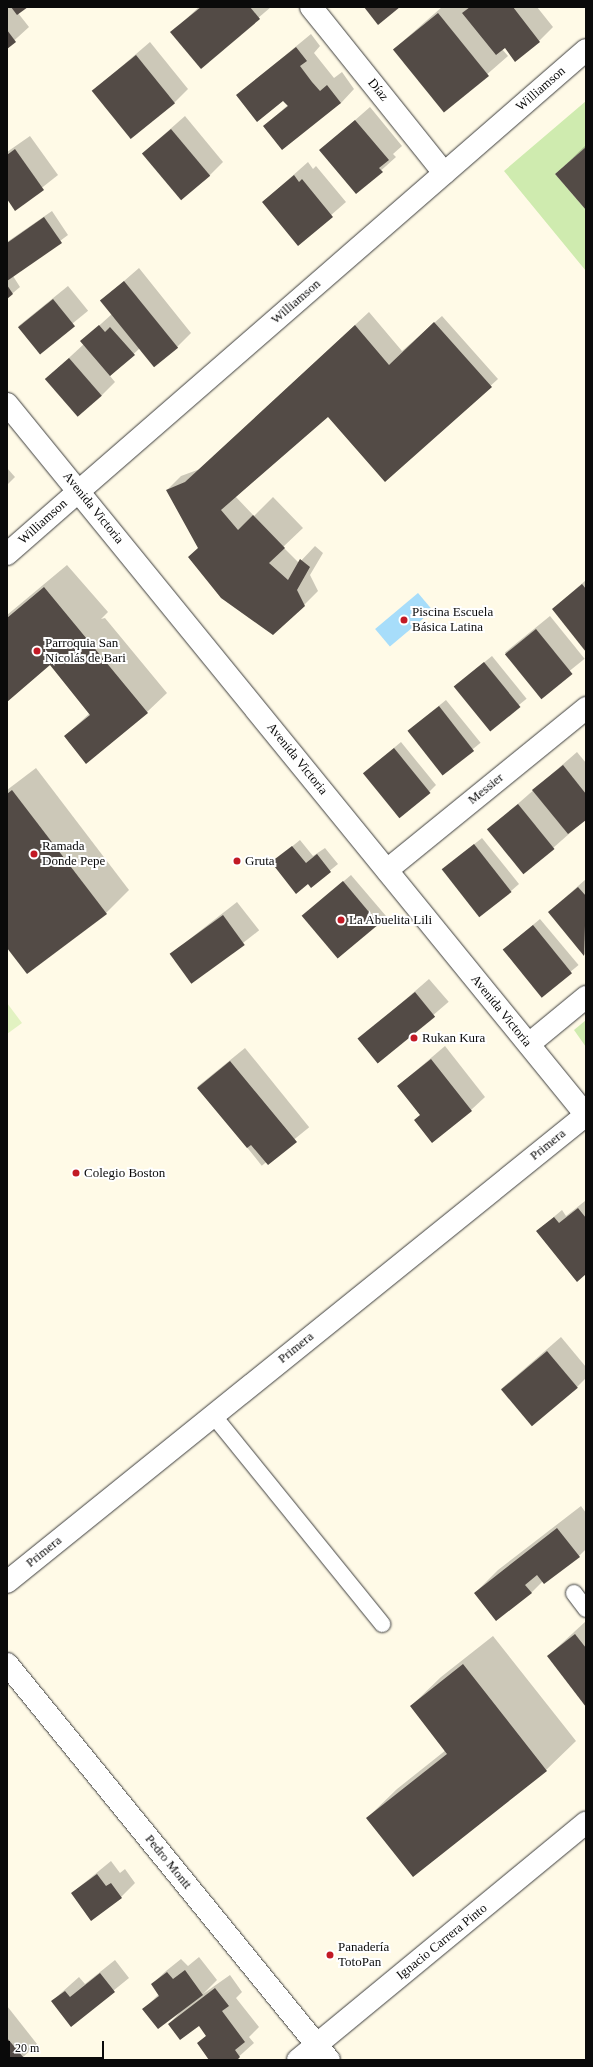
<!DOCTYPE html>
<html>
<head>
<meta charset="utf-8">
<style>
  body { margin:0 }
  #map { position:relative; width:593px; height:2067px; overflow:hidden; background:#fffae7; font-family:Georgia,serif }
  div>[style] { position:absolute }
  .green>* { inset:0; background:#cfebaf }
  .pitch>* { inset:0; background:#e2f2c1 }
  .water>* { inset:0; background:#a7ddfa; transform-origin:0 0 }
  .shadow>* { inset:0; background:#0003; transform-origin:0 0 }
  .building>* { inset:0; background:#534b46; transform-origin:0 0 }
  .roads { filter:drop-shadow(0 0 1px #3d3d3d) drop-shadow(0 0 1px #3d3d3d) }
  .service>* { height:16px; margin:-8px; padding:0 8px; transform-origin:8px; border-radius:8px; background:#fff }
  .minor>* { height:22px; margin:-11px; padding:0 11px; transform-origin:11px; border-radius:11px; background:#fff }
  .tertiary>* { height:22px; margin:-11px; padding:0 11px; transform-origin:11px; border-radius:11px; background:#fff }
  .dots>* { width:11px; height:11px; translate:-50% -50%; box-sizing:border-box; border:2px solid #fff; border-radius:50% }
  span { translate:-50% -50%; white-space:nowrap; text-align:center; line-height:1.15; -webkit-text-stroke:4px #fff; paint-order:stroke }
  .street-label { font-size:13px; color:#0a0a0a }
  .poi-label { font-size:13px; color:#0a0a0a }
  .left { translate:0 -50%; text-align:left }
  .frame { position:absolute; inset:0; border:8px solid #0a0a0a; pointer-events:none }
  .scale { position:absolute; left:8px; top:2041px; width:96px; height:18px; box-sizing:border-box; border:2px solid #0a0a0a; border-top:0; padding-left:5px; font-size:12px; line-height:14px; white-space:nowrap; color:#0a0a0a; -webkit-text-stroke:3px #fff; paint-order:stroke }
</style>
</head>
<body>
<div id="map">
  <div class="green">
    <i style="clip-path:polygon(586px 101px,586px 147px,555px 174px,586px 210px,586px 271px,504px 171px)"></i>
    <i style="clip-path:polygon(586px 1020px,586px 1047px,574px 1030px)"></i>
  </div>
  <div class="pitch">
    <i style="clip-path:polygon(7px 1003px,22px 1023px,7px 1034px)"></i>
  </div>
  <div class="water">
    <i style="left:418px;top:593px;width:23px;height:56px;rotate:50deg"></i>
  </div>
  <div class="shadow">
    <i style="clip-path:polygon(7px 7px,26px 7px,18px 13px,29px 27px,7px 47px)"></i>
    <i style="clip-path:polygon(199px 7px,271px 7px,201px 67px,172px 32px)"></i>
    <i style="clip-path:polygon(442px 7px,537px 7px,553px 27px,539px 41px,505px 47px,502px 49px,508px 56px,445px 111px,394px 49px)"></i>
    <i style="clip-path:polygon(311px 34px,320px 46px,314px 53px,334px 78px,342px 72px,354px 89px,341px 103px,264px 126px,288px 105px,284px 99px,237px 95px)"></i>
    <i style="clip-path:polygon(150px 42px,188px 89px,174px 103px,93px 91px)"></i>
    <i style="clip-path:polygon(370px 107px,402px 146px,393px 154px,396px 157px,356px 193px,321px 150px)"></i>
    <i style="clip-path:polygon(185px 116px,223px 162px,209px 176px,143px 153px)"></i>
    <i style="clip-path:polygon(30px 136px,58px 175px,15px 209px,7px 198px,7px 152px)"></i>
    <i style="clip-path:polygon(586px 145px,586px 209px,556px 174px)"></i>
    <i style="clip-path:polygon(308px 162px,313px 169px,316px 166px,346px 202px,298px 244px,263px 202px)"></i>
    <i style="clip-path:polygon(52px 211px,68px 235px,13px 276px,20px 287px,7px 298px,7px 242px)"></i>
    <i style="clip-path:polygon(139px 268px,191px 333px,177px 347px,140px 348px,110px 376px,115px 382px,101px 396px,46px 379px,84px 344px,82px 341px,112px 314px,101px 301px)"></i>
    <i style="left:68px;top:286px;width:32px;height:64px;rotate:51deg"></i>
    <i style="clip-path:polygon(369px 312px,402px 351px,442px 316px,498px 379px,385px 481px,328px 416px,235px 496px,254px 516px,273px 497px,303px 528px,283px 547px,299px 563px,315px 546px,323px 553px,310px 575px,318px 591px,304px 605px,199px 547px,167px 490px,181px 476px,200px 469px)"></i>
    <i style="clip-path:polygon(7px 468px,15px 477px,7px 485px)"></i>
    <i style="clip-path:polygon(67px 565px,108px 612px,101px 619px,105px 618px,167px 693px,147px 712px,65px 736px,90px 713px,50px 664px,7px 700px,7px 615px)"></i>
    <i style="clip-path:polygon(586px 580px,586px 650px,553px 609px)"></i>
    <i style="left:550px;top:616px;width:55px;height:58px;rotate:51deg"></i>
    <i style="left:492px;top:656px;width:55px;height:48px;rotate:51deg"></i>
    <i style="left:446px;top:700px;width:55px;height:48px;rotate:51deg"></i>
    <i style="clip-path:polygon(401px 742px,436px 785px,429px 792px,372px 766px)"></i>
    <i style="clip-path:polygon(577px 752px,586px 763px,586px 819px,553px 848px,489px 829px)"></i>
    <i style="clip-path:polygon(36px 768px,129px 890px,106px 913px,7px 946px,7px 790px)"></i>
    <i style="clip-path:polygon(482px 838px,519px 884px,511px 891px,443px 869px)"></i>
    <i style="clip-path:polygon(300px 840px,313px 856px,325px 848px,338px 864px,311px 886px,273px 862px)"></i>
    <i style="clip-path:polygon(351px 875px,386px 916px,339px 957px,311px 909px)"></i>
    <i style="clip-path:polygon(586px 879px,586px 953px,584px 955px,549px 912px)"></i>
    <i style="left:237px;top:902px;width:36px;height:84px;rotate:52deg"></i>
    <i style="left:540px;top:919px;width:60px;height:48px;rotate:50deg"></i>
    <i style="left:429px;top:979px;width:30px;height:93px;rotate:49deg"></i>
    <i style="clip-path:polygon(445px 1046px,485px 1097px,471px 1110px,421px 1115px,398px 1086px)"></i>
    <i style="left:245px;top:1048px;width:102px;height:61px;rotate:51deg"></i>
    <i style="clip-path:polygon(585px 1201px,586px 1202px,586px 1273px,537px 1231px,562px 1210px,566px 1216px)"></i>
    <i style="clip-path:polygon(561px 1337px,586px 1367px,586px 1378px,577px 1387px,501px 1389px)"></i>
    <i style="clip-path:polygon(581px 1506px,586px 1513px,586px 1549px,579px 1556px,543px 1581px,531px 1593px,475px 1593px,498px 1570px)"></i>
    <i style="clip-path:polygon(586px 1621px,586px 1706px,548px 1656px)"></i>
    <i style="clip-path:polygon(493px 1636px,576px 1741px,546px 1770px,413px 1875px,367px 1818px,397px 1789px,446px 1750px,411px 1706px,441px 1677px)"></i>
    <i style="clip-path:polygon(111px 1861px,120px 1873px,125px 1869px,135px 1883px,121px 1897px,72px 1893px)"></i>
    <i style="clip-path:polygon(199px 1957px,217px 1980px,203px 1994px,230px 1975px,242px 1992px,236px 1998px,259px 2027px,249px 2037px,254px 2043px,235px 2060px,209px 2060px,198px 2043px,207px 2035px,199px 2025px,169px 2024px,182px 2010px,144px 2009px,159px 1994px,152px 1984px,166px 1971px,181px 1959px,188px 1966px)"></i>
    <i style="clip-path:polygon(115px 1960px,129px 1978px,71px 2025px,52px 2001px,79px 1977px,85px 1984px)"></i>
    <i style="clip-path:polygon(7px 2006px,37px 2044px,20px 2060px,7px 2060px)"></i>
  </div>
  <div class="building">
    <i style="clip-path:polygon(11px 7px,28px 7px,17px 15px)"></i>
    <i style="clip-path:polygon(201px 7px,250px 7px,260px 19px,201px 69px,170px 32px)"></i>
    <i style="clip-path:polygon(364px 7px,400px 7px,378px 25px)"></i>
    <i style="clip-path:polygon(470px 7px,513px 7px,540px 42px,515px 62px,505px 48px,496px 55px,462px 13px)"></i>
    <i style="left:438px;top:13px;width:81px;height:58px;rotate:51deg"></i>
    <i style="clip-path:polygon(7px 30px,16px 42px,7px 49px)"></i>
    <i style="clip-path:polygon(296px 47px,307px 61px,300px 66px,312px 82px,320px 91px,327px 85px,341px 103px,282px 150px,263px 126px,288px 106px,283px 101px,257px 122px,236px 95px)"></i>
    <i style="left:136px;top:55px;width:62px;height:57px;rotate:51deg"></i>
    <i style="clip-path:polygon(355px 120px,389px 160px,379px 168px,383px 172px,356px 194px,319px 150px)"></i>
    <i style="left:171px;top:129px;width:61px;height:38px;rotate:50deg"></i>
    <i style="clip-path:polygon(586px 147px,586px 210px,555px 174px)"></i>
    <i style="clip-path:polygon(15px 149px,44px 190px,15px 211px,7px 199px,7px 155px)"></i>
    <i style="clip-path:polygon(294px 175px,299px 182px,302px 179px,333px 217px,298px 246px,262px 202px)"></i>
    <i style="clip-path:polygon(44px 217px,62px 243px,7px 281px,7px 243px)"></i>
    <i style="left:124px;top:281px;width:86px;height:31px;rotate:51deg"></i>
    <i style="clip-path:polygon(7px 285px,13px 294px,7px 299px)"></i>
    <i style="left:53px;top:299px;width:35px;height:45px;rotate:51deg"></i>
    <i style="clip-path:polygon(434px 322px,492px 387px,385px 482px,328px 417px,221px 510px,238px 530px,253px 515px,285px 548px,269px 563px,288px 580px,300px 559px,310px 567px,297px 590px,305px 606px,273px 635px,221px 598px,188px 557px,198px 548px,166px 490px,185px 482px,355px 325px,389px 365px)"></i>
    <i style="clip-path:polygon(99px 325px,105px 332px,110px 327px,135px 355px,110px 376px,80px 341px)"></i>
    <i style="left:69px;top:358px;width:50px;height:32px;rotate:49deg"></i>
    <i style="clip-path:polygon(582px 584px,586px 589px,586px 652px,552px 609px)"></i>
    <i style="clip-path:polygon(44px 587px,148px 713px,86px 764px,64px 736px,90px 715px,50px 665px,7px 702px,7px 618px)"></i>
    <i style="left:536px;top:629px;width:58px;height:40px;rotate:51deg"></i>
    <i style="left:484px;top:662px;width:58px;height:39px;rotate:51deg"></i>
    <i style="left:439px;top:706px;width:57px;height:40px;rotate:52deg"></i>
    <i style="left:394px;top:748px;width:58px;height:40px;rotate:51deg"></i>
    <i style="clip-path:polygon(563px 765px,586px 794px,586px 820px,568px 834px,532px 790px)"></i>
    <i style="clip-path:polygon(12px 790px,107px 914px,27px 974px,7px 948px,7px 794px)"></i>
    <i style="left:518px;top:804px;width:58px;height:40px;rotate:51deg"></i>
    <i style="left:474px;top:844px;width:61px;height:41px;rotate:52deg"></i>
    <i style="clip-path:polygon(292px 846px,306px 863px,317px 854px,331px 872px,311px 888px,308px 884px,296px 894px,271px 862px)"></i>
    <i style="left:343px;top:881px;width:56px;height:54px;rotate:50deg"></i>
    <i style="clip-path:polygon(578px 887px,586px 896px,584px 956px,548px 912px)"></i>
    <i style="left:223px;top:915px;width:37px;height:66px;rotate:54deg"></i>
    <i style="left:533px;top:925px;width:62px;height:39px;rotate:51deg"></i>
    <i style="left:415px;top:992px;width:32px;height:74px;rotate:51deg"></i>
    <i style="clip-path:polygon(431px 1059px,472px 1111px,432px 1143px,414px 1120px,420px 1115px,397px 1086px)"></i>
    <i style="clip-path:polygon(230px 1061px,297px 1142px,268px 1165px,251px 1145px,247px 1148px,197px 1088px)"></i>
    <i style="clip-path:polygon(578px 1208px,586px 1218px,586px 1274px,577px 1282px,536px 1231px,554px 1217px,559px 1223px)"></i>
    <i style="left:547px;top:1351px;width:48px;height:60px;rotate:50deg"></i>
    <i style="clip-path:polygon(557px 1528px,580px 1557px,544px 1584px,537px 1575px,525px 1585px,532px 1593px,496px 1621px,474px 1593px)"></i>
    <i style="clip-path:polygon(575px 1634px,586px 1648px,586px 1707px,547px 1656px)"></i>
    <i style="clip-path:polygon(463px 1664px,547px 1771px,413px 1877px,366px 1818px,447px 1754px,410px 1706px)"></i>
    <i style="clip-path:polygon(97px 1874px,106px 1886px,111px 1883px,122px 1898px,91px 1921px,71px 1893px)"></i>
    <i style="clip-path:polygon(185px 1970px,203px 1995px,158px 2029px,142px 2009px,159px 1996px,151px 1984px,167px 1972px,173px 1979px)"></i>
    <i style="clip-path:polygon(100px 1973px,115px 1992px,71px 2027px,51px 2001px,65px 1991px,70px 1997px)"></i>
    <i style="clip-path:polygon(215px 1988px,229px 2006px,222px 2011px,245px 2042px,235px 2050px,240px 2057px,237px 2060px,209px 2060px,197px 2043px,206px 2036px,199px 2026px,180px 2040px,168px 2024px)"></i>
    <i style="clip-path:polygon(7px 2038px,24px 2058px,21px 2060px,7px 2060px)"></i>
  </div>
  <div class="roads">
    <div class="service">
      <i style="left:213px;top:1415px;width:269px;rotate:51deg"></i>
      <i style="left:574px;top:1593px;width:20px;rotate:53deg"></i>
    </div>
    <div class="minor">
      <i style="left:7px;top:554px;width:96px;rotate:-41.2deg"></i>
      <i style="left:387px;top:870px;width:257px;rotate:-39.1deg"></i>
      <i style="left:529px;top:1044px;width:74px;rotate:-39.5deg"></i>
      <i style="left:7px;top:1582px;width:744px;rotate:-38.89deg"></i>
      <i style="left:7px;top:1664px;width:510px;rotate:50.88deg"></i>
    </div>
    <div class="tertiary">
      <i style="left:311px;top:7px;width:213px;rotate:51.3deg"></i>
      <i style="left:7px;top:404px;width:917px;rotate:50.84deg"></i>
      <i style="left:79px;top:491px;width:672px;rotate:-41.02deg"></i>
      <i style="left:298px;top:2060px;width:373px;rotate:-39.5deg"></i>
    </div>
  </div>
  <div class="dots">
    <i style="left:404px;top:620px;background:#c21a25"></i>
    <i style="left:37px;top:651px;background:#c21a25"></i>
    <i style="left:34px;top:854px;background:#c21a25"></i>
    <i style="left:237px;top:861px;background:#c21a25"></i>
    <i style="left:341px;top:920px;background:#c21a25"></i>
    <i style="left:414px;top:1038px;background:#c21a25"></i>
    <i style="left:76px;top:1173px;background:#c21a25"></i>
    <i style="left:330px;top:1955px;background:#c21a25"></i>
  </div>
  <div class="street-label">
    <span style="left:541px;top:89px;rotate:-41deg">Williamson</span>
    <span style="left:378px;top:90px;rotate:51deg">Díaz</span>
    <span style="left:296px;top:302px;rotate:-41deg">Williamson</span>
    <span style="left:93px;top:508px;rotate:51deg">Avenida Victoria</span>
    <span style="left:43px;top:522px;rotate:-42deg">Williamson</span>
    <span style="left:297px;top:759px;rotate:51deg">Avenida Victoria</span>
    <span style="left:486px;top:789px;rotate:-39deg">Messier</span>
    <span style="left:501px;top:1011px;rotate:51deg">Avenida Victoria</span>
    <span style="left:548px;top:1145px;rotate:-39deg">Primera</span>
    <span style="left:296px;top:1348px;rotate:-39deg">Primera</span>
    <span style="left:44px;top:1552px;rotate:-39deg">Primera</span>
    <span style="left:168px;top:1862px;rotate:51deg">Pedro Montt</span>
    <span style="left:442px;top:1942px;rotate:-39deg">Ignacio Carrera Pinto</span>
  </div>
  <div class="poi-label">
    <span class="left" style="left:412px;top:620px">Piscina Escuela<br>Básica Latina</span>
    <span class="left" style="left:45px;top:651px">Parroquia San<br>Nicolás de Bari</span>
    <span class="left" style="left:42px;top:854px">Ramada<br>Donde Pepe</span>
    <span class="left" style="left:245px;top:861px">Gruta</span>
    <span class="left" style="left:349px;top:920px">La Abuelita Lili</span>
    <span class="left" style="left:422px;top:1038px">Rukan Kura</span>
    <span class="left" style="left:84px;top:1173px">Colegio Boston</span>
    <span class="left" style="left:338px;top:1955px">Panadería<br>TotoPan</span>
  </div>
  <div class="frame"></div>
  <div class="scale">20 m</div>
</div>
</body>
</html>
